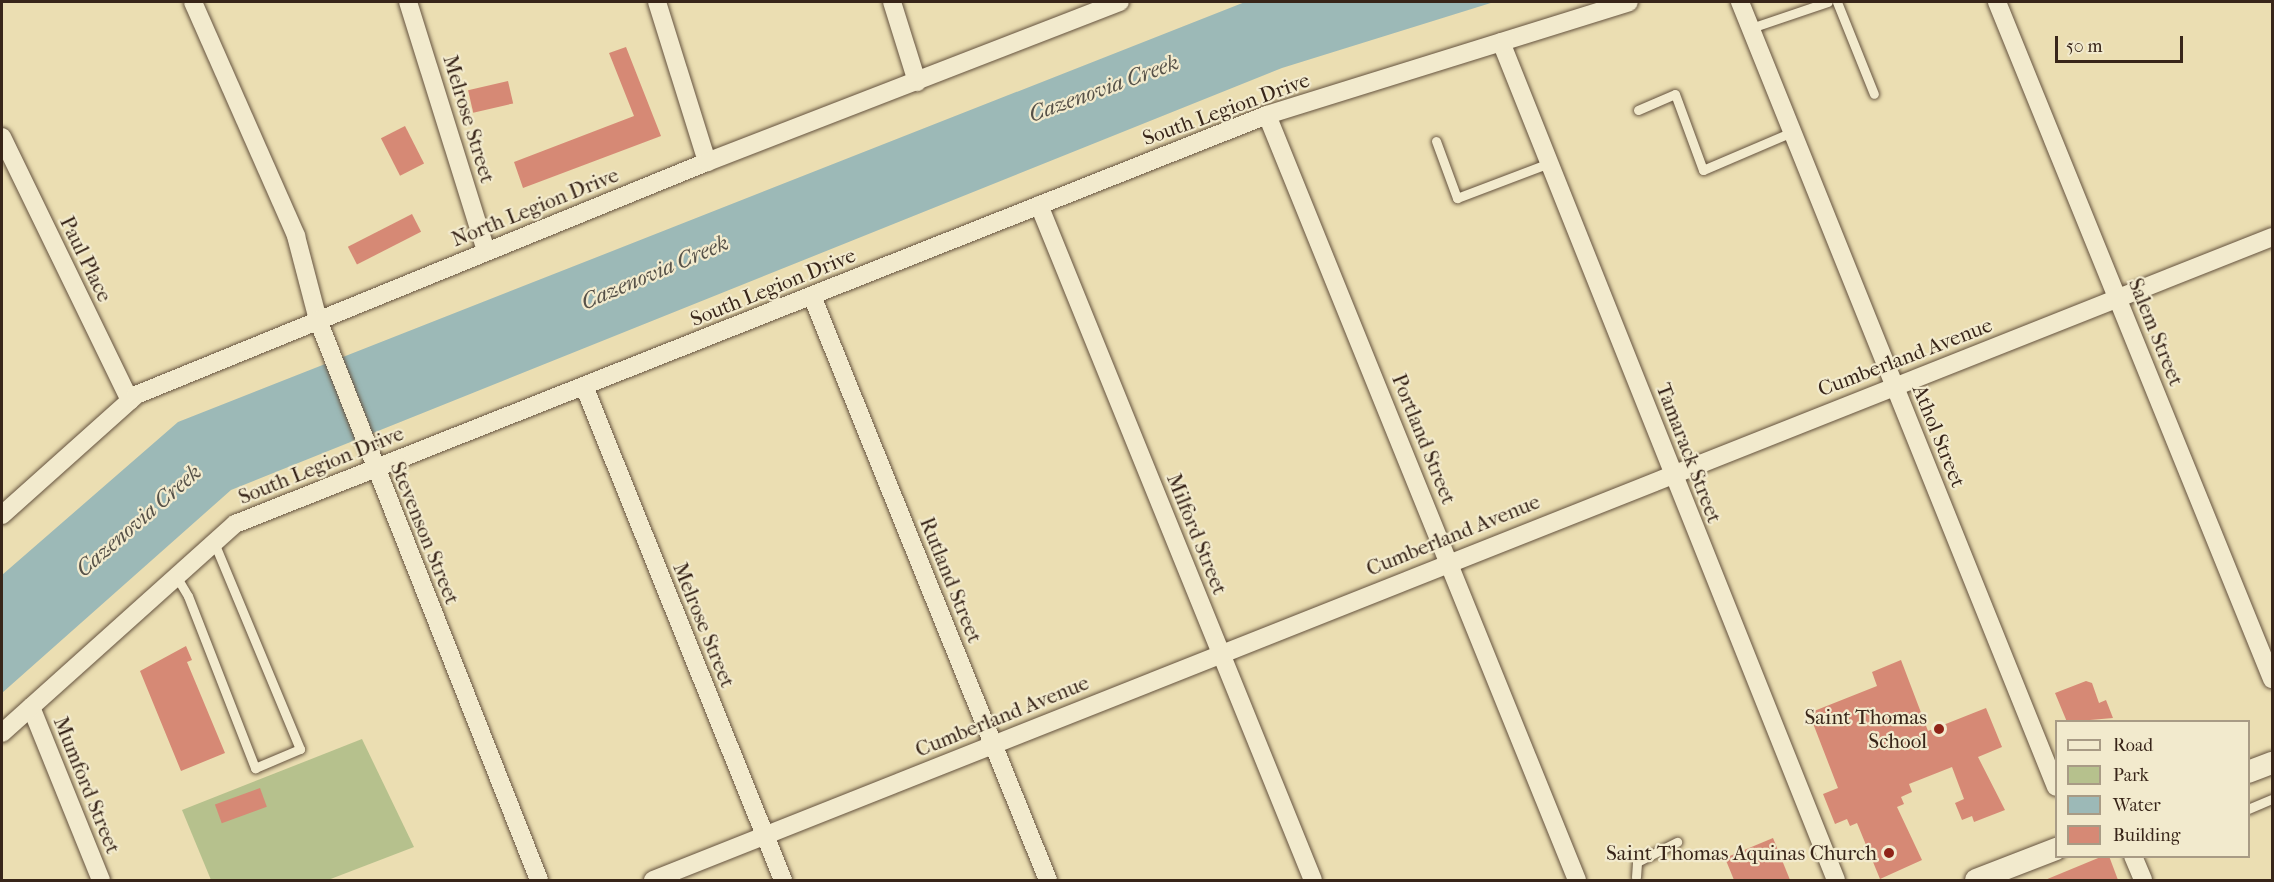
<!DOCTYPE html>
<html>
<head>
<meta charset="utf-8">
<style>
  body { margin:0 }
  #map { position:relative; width:2274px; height:882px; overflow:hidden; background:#ebdeb2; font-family:"IM FELL French Canon",serif }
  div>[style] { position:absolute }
  .green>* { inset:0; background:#b6c18d }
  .water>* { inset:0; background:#9cb9b7 }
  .building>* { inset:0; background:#d68975; transform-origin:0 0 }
  .roads { filter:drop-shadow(0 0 2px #65533f) drop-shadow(0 0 2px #65533f) }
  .service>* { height:9px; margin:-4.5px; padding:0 4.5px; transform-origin:4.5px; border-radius:4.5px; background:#f2eacd }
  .minor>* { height:18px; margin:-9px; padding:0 9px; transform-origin:9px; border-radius:9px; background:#f2eacd }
  .tertiary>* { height:22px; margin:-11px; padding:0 11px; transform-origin:11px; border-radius:11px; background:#f2eacd }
  .dots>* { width:16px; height:16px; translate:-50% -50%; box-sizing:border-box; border:3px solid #f2eacd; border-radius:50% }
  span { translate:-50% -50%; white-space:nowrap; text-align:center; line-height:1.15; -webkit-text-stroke:4.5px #f2eacd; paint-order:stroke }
  .street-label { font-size:21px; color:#382519 }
  .poi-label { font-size:21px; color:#382519 }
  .right { translate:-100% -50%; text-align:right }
  .water-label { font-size:22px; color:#565148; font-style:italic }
  .frame { position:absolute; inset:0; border:3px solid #382519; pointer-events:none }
  .legend { position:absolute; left:2055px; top:720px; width:195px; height:138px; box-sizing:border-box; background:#f2eacd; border:2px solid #a89b85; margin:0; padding:8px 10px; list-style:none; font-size:18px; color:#382519 }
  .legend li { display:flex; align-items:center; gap:12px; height:30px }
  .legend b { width:30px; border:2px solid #a89b85 }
  .scale { position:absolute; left:2055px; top:36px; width:128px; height:27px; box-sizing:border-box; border:3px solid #382519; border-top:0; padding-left:8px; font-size:18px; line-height:21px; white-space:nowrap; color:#382519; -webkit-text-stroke:4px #f2eacd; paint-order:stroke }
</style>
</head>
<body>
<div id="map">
  <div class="green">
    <i style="clip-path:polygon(362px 739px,414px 847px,328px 880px,211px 880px,182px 810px)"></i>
  </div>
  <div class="water">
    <i style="clip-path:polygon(1245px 2px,1494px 2px,1282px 68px,231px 490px,2px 693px,2px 575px,178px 422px)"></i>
  </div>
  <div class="building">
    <i style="clip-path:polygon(626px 47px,661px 136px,523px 188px,514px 162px,634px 116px,609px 53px)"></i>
    <i style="left:508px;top:81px;width:23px;height:41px;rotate:77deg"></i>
    <i style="left:405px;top:126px;width:42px;height:27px;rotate:63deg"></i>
    <i style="left:412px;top:214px;width:20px;height:72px;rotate:63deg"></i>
    <i style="clip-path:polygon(186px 646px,192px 660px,187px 662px,225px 753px,181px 771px,140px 671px)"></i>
    <i style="clip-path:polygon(1901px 660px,1928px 731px,1986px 708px,2002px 747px,1978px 757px,2005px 810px,1974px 822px,1972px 816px,1962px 820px,1955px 803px,1964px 799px,1952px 767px,1909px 784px,1912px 792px,1901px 797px,1904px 804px,1897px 807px,1922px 860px,1880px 879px,1857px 823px,1850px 826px,1847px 819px,1835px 824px,1823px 794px,1838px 788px,1809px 713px,1877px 686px,1872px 672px)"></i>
    <i style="clip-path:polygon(2086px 681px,2092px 683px,2099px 703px,2106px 700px,2113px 718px,2067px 722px,2055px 693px)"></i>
    <i style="left:260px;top:788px;width:20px;height:48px;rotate:70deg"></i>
    <i style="clip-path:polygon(1773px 838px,1790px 880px,1734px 880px,1725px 858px)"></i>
    <i style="clip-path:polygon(2103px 856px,2109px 856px,2118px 880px,2045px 880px)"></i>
  </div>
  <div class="roads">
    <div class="service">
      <i style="left:1837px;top:2px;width:99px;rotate:68.1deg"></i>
      <i style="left:1751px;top:28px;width:81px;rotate:-18.7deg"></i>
      <i style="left:1638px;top:110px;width:40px;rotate:-23.4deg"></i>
      <i style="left:1675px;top:94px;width:81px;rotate:69.8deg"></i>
      <i style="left:1703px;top:170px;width:97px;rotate:-23.1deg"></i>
      <i style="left:1436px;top:141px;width:61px;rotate:69.8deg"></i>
      <i style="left:1457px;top:198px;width:98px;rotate:-20.8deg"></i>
      <i style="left:176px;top:576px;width:23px;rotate:59deg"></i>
      <i style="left:188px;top:596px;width:185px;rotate:68.7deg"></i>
      <i style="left:255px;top:768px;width:49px;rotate:-22.9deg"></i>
      <i style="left:300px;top:749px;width:224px;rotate:-112.6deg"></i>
      <i style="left:2248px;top:809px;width:26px;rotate:-23deg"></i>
      <i style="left:1636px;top:877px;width:15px;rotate:-86deg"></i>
      <i style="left:1637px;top:862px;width:45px;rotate:-26.6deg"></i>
    </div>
    <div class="minor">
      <i style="left:193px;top:2px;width:256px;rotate:66.2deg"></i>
      <i style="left:296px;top:236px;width:87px;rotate:75.3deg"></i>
      <i style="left:318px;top:320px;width:602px;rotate:68.46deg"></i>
      <i style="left:408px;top:2px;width:261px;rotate:72.6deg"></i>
      <i style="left:657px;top:2px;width:168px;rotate:72.6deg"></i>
      <i style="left:892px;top:2px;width:84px;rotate:72.6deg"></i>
      <i style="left:1740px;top:2px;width:846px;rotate:68.07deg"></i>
      <i style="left:1997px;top:2px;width:731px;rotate:67.89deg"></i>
      <i style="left:1501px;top:42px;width:902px;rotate:68.21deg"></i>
      <i style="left:1267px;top:115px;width:825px;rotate:67.94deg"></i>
      <i style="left:2px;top:137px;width:293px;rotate:64.1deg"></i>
      <i style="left:1039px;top:205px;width:728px;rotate:67.91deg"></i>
      <i style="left:812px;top:296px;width:630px;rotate:68deg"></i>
      <i style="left:584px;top:386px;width:533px;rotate:68.06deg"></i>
      <i style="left:2px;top:515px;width:180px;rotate:-41.8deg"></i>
      <i style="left:136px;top:395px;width:617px;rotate:-22.2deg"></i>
      <i style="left:707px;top:162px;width:443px;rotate:-21.2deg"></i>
      <i style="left:31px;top:707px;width:187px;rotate:68deg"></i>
      <i style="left:2px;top:733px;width:313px;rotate:-41.9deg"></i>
      <i style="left:235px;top:524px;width:1110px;rotate:-21.62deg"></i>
      <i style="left:1267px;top:115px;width:379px;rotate:-17.3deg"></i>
      <i style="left:2133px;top:856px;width:26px;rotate:67deg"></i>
      <i style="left:653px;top:880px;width:1742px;rotate:-21.66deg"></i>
    </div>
    <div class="tertiary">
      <i style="left:2248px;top:772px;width:26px;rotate:-21deg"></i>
      <i style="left:1976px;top:880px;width:86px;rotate:-21.2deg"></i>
    </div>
  </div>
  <div class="dots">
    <i style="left:1939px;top:729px;background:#8f2418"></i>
    <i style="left:1889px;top:853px;background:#8f2418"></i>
  </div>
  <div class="street-label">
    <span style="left:1226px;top:109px;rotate:-20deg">South Legion Drive</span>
    <span style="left:469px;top:119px;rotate:73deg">Melrose Street</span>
    <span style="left:535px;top:207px;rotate:-22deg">North Legion Drive</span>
    <span style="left:86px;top:259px;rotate:64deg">Paul Place</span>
    <span style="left:773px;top:287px;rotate:-22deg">South Legion Drive</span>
    <span style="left:2156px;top:332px;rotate:68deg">Salem Street</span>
    <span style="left:1905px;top:357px;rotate:-21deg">Cumberland Avenue</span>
    <span style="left:1939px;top:436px;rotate:68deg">Athol Street</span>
    <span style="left:1424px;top:439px;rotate:68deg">Portland Street</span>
    <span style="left:1689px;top:453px;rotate:69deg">Tamarack Street</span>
    <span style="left:321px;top:465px;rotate:-22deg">South Legion Drive</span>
    <span style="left:425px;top:533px;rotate:68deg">Stevenson Street</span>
    <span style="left:1197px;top:534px;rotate:68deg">Milford Street</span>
    <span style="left:1453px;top:535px;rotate:-22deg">Cumberland Avenue</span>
    <span style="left:951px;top:580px;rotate:68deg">Rutland Street</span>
    <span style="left:704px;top:625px;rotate:68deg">Melrose Street</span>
    <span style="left:1002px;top:716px;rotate:-22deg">Cumberland Avenue</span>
    <span style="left:87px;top:785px;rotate:68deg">Mumford Street</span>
  </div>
  <div class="poi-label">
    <span class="right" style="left:1927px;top:729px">Saint Thomas<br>School</span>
    <span class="right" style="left:1877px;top:853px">Saint Thomas Aquinas Church</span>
  </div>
  <div class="water-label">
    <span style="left:1104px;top:89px;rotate:-20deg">Cazenovia Creek</span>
    <span style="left:655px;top:273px;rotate:-23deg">Cazenovia Creek</span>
    <span style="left:139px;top:521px;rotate:-41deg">Cazenovia Creek</span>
  </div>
  <div class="frame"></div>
  <ul class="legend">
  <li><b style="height:8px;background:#f2eacd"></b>Road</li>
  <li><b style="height:16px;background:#b6c18d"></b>Park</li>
  <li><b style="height:16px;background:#9cb9b7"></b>Water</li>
  <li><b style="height:16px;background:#d68975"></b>Building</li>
  </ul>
  <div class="scale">50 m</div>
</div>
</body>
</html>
